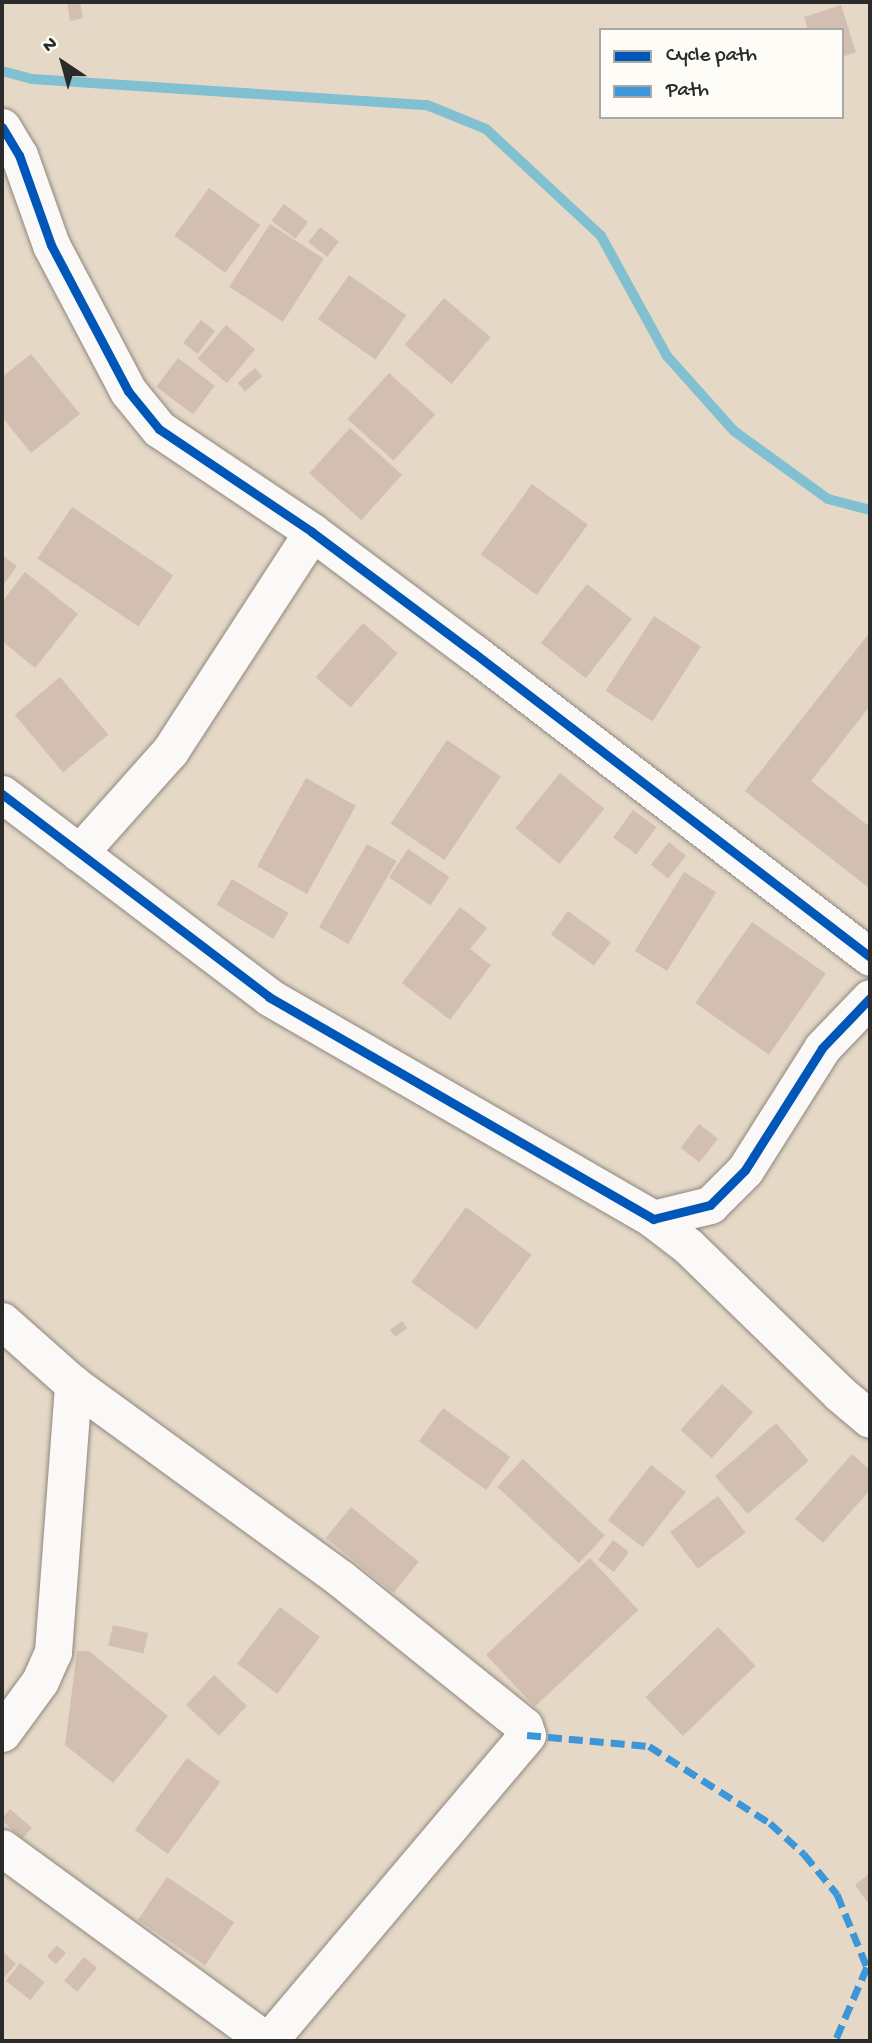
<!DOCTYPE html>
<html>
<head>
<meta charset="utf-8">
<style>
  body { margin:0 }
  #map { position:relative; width:872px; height:2043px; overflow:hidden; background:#e5d8c7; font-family:"Gochi Hand",sans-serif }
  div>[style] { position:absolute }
  .stream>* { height:10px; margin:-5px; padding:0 5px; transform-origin:5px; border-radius:5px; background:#80c0d0 }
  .building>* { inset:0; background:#d2bfb2; transform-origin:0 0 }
  .roads { filter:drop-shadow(0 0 2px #8e877e) drop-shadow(0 0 2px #8e877e) }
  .minor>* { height:37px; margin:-18.5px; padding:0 18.5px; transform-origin:18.5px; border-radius:18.5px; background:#fbf9f7 }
  .quiet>* { height:7px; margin-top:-3.5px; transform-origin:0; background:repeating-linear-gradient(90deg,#3c96d7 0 14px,transparent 0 21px) }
  .cycleway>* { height:9px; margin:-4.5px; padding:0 4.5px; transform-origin:4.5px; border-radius:4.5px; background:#0057b8 }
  span { translate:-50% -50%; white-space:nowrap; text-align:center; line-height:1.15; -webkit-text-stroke:5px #fdfcf7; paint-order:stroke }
  .frame { position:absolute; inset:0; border:4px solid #2b2b2b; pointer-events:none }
  .legend { position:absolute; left:599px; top:28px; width:245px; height:91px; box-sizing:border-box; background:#fdfcf7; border:2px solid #a9a8a5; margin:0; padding:9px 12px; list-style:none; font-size:21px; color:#2b2b2b }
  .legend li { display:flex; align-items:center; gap:14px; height:35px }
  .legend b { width:35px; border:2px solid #a9a8a5 }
  .north { position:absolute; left:28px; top:28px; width:70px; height:70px; -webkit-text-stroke:5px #fdfcf7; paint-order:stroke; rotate:324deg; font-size:19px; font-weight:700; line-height:28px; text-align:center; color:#2b2b2b }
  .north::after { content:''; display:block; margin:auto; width:24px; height:32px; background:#2b2b2b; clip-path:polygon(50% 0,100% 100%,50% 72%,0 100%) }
</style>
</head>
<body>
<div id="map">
  <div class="stream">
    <i style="left:2px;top:71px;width:31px;rotate:15deg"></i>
    <i style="left:32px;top:79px;width:396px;rotate:3.8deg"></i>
    <i style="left:427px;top:105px;width:64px;rotate:22.1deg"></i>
    <i style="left:486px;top:129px;width:157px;rotate:42.9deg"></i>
    <i style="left:601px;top:236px;width:137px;rotate:61.2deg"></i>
    <i style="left:667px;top:356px;width:101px;rotate:48.2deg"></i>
    <i style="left:734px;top:431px;width:116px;rotate:35.9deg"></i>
    <i style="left:828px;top:499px;width:43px;rotate:14.7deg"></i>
  </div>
  <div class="building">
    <i style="clip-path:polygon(67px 2px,80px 2px,83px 18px,70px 21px)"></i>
    <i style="clip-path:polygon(841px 5px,856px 52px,842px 57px,842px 30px,808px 30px,804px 17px)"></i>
    <i style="left:209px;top:188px;width:63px;height:59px;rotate:36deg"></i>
    <i style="left:284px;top:204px;width:30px;height:21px;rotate:37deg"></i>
    <i style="left:270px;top:224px;width:64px;height:75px;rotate:33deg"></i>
    <i style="left:320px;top:227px;width:24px;height:19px;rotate:38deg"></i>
    <i style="left:349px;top:275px;width:70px;height:54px;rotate:35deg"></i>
    <i style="left:444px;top:298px;width:61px;height:61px;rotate:40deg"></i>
    <i style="left:201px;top:320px;width:18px;height:29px;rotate:38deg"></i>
    <i style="left:226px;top:325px;width:38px;height:44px;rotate:40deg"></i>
    <i style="clip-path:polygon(31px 354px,80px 414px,31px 453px,2px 417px,2px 377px)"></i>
    <i style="left:178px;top:358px;width:46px;height:36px;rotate:37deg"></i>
    <i style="left:255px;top:368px;width:11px;height:23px;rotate:49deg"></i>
    <i style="left:389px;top:373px;width:62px;height:62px;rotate:42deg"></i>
    <i style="left:350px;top:428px;width:70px;height:61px;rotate:42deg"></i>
    <i style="left:532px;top:484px;width:69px;height:87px;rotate:36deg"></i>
    <i style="left:72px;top:507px;width:122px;height:62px;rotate:34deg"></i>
    <i style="clip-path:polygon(2px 555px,17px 566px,2px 587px)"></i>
    <i style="clip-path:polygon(25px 572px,78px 614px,35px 668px,2px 641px,2px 602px)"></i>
    <i style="left:587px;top:584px;width:57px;height:75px;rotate:38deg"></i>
    <i style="left:654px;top:616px;width:56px;height:89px;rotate:33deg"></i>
    <i style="left:363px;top:623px;width:46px;height:72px;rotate:41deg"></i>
    <i style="clip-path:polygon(870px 632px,870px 706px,811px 781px,870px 827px,870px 889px,745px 791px)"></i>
    <i style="left:60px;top:677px;width:75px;height:59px;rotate:50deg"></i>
    <i style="left:447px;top:740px;width:65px;height:101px;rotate:34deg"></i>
    <i style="left:560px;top:773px;width:57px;height:71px;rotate:39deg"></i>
    <i style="left:306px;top:778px;width:57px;height:101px;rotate:29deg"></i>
    <i style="left:633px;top:810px;width:29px;height:34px;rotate:36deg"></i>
    <i style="left:669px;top:842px;width:22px;height:29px;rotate:39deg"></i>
    <i style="left:367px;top:844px;width:34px;height:96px;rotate:30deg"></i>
    <i style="left:408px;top:849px;width:50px;height:34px;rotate:34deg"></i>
    <i style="left:684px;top:872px;width:38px;height:93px;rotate:32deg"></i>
    <i style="left:232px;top:879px;width:66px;height:30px;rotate:31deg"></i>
    <i style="clip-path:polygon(460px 907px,487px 928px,470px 949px,491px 965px,450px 1020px,402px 983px)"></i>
    <i style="left:568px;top:911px;width:53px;height:29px;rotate:36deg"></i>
    <i style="left:752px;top:922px;width:90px;height:99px;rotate:35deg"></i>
    <i style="left:699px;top:1124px;width:24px;height:30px;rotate:38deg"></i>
    <i style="left:466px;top:1207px;width:81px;height:93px;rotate:36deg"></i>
    <i style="left:402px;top:1321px;width:9px;height:15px;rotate:54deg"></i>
    <i style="left:722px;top:1384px;width:42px;height:62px;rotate:42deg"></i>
    <i style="left:443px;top:1408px;width:83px;height:41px;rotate:36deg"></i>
    <i style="left:776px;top:1423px;width:50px;height:81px;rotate:49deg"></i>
    <i style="clip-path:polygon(852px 1454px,870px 1470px,870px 1490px,823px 1543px,795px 1519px)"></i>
    <i style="left:523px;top:1459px;width:112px;height:38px;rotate:43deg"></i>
    <i style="left:651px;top:1465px;width:44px;height:70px;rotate:38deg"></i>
    <i style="left:718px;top:1496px;width:46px;height:60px;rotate:53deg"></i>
    <i style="left:351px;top:1507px;width:87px;height:40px;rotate:39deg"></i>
    <i style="left:613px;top:1540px;width:20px;height:25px;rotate:37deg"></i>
    <i style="left:590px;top:1558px;width:71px;height:142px;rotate:47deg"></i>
    <i style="left:280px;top:1607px;width:50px;height:71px;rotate:37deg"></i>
    <i style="left:113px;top:1625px;width:36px;height:21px;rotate:13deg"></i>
    <i style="left:718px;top:1627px;width:54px;height:101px;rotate:46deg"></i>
    <i style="clip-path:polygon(77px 1651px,89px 1651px,168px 1716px,113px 1783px,65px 1745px)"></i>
    <i style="left:214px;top:1675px;width:45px;height:41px;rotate:43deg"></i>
    <i style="left:187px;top:1758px;width:41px;height:89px;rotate:36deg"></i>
    <i style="left:10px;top:1809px;width:29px;height:14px;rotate:41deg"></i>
    <i style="clip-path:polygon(870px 1873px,870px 1906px,855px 1885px)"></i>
    <i style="left:167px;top:1877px;width:81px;height:52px;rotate:34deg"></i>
    <i style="left:57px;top:1945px;width:12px;height:15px;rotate:42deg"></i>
    <i style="clip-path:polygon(2px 1951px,16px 1964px,2px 1980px)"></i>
    <i style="left:84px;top:1957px;width:17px;height:31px;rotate:40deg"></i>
    <i style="left:20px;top:1963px;width:31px;height:23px;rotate:38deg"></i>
  </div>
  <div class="roads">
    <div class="minor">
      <i style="left:2px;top:127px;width:33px;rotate:59deg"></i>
      <i style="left:19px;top:155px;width:96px;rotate:70.4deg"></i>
      <i style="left:51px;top:245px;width:165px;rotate:62.2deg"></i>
      <i style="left:128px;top:391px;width:49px;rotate:50.8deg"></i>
      <i style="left:159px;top:429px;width:184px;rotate:33.9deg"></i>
      <i style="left:312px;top:532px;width:202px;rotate:36.8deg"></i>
      <i style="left:474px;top:653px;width:499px;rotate:37.5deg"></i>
      <i style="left:2px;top:794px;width:335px;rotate:37.2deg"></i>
      <i style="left:269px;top:997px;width:444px;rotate:30deg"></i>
      <i style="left:653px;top:1219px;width:59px;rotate:-13.8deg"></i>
      <i style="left:710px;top:1205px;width:49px;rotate:-45deg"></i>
      <i style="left:745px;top:1170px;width:144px;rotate:-57.7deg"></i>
      <i style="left:822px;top:1048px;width:69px;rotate:-46.2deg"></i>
      <i style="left:79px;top:853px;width:137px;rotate:-48.3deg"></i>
      <i style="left:170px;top:751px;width:261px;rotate:-57deg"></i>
      <i style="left:653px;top:1219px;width:44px;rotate:37.6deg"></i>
      <i style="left:688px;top:1246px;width:211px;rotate:44.2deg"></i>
      <i style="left:839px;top:1393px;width:40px;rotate:40deg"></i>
      <i style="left:2px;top:1321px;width:95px;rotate:41.6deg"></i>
      <i style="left:73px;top:1384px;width:330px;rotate:36deg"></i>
      <i style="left:340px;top:1578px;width:236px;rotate:38.8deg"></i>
      <i style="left:524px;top:1726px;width:9px;rotate:72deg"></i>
      <i style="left:527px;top:1735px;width:399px;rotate:130.2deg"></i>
      <i style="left:2px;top:1733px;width:64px;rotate:-53.8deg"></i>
      <i style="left:40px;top:1681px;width:32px;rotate:-66deg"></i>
      <i style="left:53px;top:1652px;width:269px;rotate:-85.7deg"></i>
      <i style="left:2px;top:1848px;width:328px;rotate:36.1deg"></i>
    </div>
  </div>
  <div class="quiet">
    <i style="left:527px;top:1735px;width:122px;rotate:5.2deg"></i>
    <i style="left:649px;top:1746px;width:143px;rotate:32.5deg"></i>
    <i style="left:770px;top:1823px;width:46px;rotate:42.4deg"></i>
    <i style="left:804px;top:1854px;width:52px;rotate:50.5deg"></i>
    <i style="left:837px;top:1894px;width:79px;rotate:67.7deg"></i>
    <i style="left:867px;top:1967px;width:81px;rotate:113.4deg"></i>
  </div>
  <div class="cycleway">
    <i style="left:2px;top:127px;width:33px;rotate:59deg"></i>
    <i style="left:19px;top:155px;width:96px;rotate:70.4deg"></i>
    <i style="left:51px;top:245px;width:165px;rotate:62.2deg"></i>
    <i style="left:128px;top:391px;width:49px;rotate:50.8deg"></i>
    <i style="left:159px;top:429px;width:184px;rotate:33.9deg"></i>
    <i style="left:312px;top:532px;width:202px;rotate:36.8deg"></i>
    <i style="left:474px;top:653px;width:499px;rotate:37.5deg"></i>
    <i style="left:2px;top:794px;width:335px;rotate:37.2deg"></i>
    <i style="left:269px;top:997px;width:444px;rotate:30deg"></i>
    <i style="left:653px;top:1219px;width:59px;rotate:-13.8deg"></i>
    <i style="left:710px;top:1205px;width:49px;rotate:-45deg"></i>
    <i style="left:745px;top:1170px;width:144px;rotate:-57.7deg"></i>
    <i style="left:822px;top:1048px;width:69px;rotate:-46.2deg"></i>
  </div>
  <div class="frame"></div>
  <ul class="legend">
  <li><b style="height:9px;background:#0057b8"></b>Cycle path</li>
  <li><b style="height:9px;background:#3c96d7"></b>Path</li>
  </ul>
  <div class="north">N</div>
</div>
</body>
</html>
